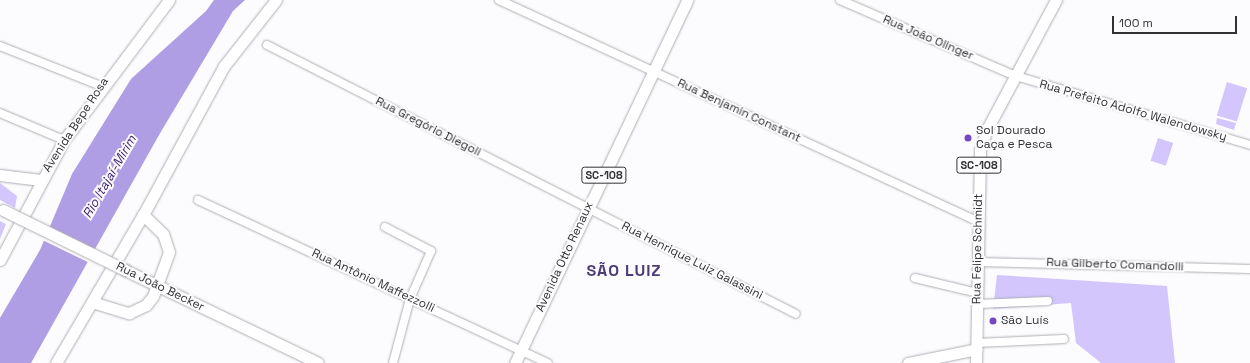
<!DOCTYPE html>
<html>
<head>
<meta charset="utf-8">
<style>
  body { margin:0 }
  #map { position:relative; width:1250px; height:363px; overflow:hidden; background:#fcfbfe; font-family:"Space Grotesk",sans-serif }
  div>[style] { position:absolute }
  .green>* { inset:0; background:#d2c6fd; transform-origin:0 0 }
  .water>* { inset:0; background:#af9ee4 }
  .pier>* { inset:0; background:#fcfbfe; transform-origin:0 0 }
  .roads { filter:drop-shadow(0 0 1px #afaeb3) drop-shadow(0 0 1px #afaeb3) }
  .minor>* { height:8px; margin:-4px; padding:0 4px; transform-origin:4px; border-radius:4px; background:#fff }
  .major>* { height:11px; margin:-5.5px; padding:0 5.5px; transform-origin:5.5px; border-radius:5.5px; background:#fff }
  .bridges { filter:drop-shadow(0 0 1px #afaeb3) drop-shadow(0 0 1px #afaeb3) }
  .major-bridge>* { height:11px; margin:-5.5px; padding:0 5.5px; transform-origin:5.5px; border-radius:5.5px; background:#fff }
  .dots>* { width:11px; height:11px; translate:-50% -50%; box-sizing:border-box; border:2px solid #fcfbfe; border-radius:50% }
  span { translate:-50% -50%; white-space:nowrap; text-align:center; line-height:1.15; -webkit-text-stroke:4px #fcfbfe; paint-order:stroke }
  .shield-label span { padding:1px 3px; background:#fcfbfe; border:1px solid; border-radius:3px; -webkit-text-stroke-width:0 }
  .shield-label { font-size:11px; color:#323133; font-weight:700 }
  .street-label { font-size:12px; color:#323133 }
  .poi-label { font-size:12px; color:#323133 }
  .left { translate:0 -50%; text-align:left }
  .water-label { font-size:13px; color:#391a6b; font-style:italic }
  .district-label { font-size:16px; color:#4d3b78; font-weight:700; letter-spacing:1px }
  .scale { position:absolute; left:1112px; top:16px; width:125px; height:18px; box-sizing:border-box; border:2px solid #323133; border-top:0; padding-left:5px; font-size:12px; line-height:14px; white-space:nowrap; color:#323133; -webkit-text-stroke:3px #fcfbfe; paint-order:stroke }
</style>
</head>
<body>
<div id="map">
  <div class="green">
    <i style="left:1227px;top:82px;width:21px;height:35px;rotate:17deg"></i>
    <i style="clip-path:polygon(1217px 118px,1236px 123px,1234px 130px,1216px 124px)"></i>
    <i style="left:1158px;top:138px;width:16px;height:24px;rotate:18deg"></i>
    <i style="clip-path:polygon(0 183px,17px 196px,15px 208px,0 200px)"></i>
    <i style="clip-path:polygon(0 221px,6px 224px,0 239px)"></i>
    <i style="clip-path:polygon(997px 275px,1167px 286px,1175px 363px,1101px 363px,1076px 343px,1071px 303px,993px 309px)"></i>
  </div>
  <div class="water">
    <i style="clip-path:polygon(214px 0,245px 0,233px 11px,159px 135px,31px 363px,0 363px,0 318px,40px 250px,72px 174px,131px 79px,206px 11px)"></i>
  </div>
  <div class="pier">
    <i style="left:48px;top:226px;width:55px;height:15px;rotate:26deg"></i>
  </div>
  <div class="roads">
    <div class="minor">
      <i style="left:499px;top:0;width:529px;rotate:24.82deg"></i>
      <i style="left:840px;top:0;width:192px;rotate:23.4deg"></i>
      <i style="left:1016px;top:76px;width:244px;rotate:16.4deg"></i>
      <i style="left:267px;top:45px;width:593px;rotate:26.95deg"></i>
      <i style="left:0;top:46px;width:109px;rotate:21.6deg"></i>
      <i style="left:0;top:113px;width:69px;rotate:22.9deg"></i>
      <i style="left:198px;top:200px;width:386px;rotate:25deg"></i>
      <i style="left:385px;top:227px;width:52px;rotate:27.6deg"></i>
      <i style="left:431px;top:251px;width:52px;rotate:113.6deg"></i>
      <i style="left:410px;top:299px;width:66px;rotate:104.9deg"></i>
      <i style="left:979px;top:262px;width:271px;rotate:1.5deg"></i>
      <i style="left:915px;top:278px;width:65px;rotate:13.4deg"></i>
      <i style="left:978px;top:304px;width:70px;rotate:-2.5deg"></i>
      <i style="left:977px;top:343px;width:87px;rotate:-2.6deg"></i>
    </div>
    <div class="major">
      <i style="left:0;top:175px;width:41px;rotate:7deg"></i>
      <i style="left:0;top:260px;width:136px;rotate:-61.9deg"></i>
      <i style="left:64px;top:140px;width:175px;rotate:-53.1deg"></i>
      <i style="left:125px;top:270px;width:214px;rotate:25.7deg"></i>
      <i style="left:92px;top:302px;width:39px;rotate:17deg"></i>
      <i style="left:129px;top:313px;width:19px;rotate:-25deg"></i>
      <i style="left:146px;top:305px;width:11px;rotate:-52deg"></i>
      <i style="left:153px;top:296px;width:47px;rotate:-70deg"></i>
      <i style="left:169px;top:252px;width:19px;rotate:-108deg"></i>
      <i style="left:163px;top:234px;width:28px;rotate:-136deg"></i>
      <i style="left:56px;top:363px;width:172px;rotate:-59.6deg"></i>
      <i style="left:143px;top:215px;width:170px;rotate:-61.5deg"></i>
      <i style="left:224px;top:66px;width:84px;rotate:-51.8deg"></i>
      <i style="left:515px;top:363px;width:402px;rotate:-64.6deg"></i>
      <i style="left:908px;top:363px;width:70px;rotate:-11.5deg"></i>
      <i style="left:976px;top:363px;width:213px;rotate:-88.9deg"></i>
      <i style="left:980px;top:150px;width:20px;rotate:-72deg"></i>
      <i style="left:986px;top:131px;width:149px;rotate:-61.9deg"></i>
    </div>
  </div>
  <div class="bridges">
    <div class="major-bridge">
      <i style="left:3px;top:210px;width:136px;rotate:26.2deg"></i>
    </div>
  </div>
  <div class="dots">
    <i style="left:968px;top:138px;background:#7148c1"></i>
    <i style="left:993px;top:321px;background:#7148c1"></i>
  </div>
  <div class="shield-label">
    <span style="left:979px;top:165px">SC-108</span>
    <span style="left:604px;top:175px">SC-108</span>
  </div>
  <div class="street-label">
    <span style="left:928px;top:38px;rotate:23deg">Rua João Olinger</span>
    <span style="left:739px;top:111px;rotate:25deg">Rua Benjamin Constant</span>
    <span style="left:1133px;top:111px;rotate:16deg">Rua Prefeito Adolfo Walendowsky</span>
    <span style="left:76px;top:125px;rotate:-57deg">Avenida Bepe Rosa</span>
    <span style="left:428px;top:127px;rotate:27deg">Rua Gregório Diegoli</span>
    <span style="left:978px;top:249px;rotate:-89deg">Rua Felipe Schmidt</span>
    <span style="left:565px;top:257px;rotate:-65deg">Avenida Otto Renaux</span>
    <span style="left:692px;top:261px;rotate:27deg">Rua Henrique Luiz Galassini</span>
    <span style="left:1115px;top:265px;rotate:2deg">Rua Gilberto Comandolli</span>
    <span style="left:373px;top:281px;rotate:25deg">Rua Antônio Maffezzolli</span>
    <span style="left:160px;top:287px;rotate:26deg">Rua João Becker</span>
  </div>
  <div class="poi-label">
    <span class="left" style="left:976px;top:138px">Sol Dourado<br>Caça e Pesca</span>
    <span class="left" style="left:1001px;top:321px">São Luís</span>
  </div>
  <div class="water-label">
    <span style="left:110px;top:177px;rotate:-60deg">Rio Itajaí-Mirim</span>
  </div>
  <div class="district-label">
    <span style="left:624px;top:271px">SÃO LUIZ</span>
  </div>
  <div class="scale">100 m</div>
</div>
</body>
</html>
